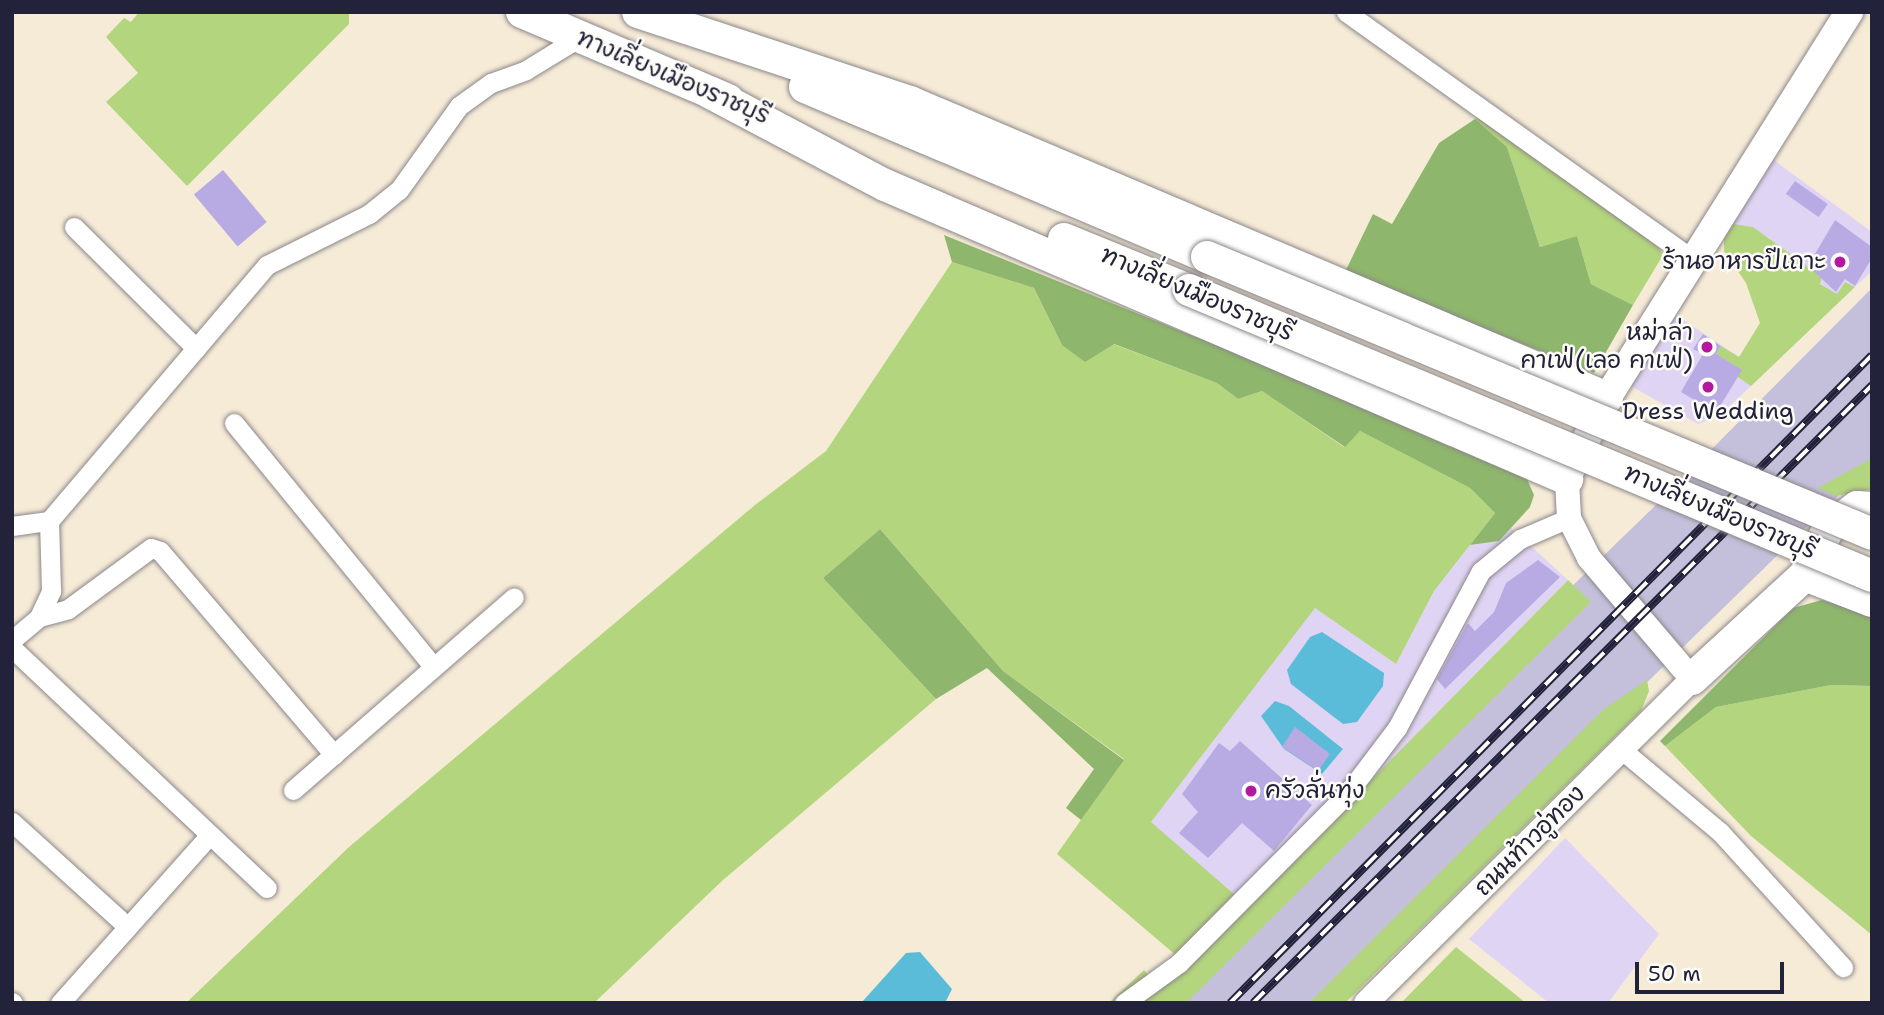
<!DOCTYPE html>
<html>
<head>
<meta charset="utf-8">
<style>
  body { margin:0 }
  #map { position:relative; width:1884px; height:1015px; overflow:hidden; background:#f5ebd7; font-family:"Shantell Sans","Playpen Sans Thai",sans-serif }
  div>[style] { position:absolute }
  .built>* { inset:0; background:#e0d4f4 }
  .industrial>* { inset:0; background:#c4c0db }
  .green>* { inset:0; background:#b3d57d }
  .forest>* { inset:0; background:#8eb66c }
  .water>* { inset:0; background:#5bbcda }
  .building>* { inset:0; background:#b8abe3; transform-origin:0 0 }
  .roads { filter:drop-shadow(0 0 2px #8c8689) drop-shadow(0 0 2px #8c8689) }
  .minor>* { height:19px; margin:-9.5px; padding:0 9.5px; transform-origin:9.5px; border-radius:9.5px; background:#fff }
  .tertiary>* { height:24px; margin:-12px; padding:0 12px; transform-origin:12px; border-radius:12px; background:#fff }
  .secondary>* { height:28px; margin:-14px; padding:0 14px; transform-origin:14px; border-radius:14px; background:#fff }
  .primary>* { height:32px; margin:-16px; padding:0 16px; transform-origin:16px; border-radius:16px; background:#fff }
  .rail>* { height:8px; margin-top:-4px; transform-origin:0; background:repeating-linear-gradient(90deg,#fdfcf7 0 16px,#22223b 0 32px); box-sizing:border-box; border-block:2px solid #22223b }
  .bridges { filter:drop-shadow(0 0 2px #8c8689) drop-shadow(0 0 2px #8c8689) }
  .primary-bridge>* { height:32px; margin:-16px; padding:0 16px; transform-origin:16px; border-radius:16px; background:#fff }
  .dots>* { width:19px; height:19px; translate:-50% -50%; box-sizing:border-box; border:4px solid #fdfcf7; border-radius:50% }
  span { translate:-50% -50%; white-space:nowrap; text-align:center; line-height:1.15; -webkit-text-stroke:5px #fdfcf7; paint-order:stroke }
  .street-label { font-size:24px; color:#22223b }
  .poi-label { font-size:24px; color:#22223b }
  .right { translate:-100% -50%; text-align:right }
  .left { translate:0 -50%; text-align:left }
  .frame { position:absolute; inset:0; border:14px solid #22223b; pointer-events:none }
  .scale { position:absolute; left:1635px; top:962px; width:149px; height:32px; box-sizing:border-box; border:4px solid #22223b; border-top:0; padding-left:9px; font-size:21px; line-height:24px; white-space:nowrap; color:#22223b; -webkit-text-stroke:5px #fdfcf7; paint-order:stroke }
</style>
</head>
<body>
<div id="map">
  <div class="built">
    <i style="clip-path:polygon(1771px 158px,1872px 232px,1872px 271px,1855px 287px,1845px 282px,1837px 295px,1732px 224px)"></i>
    <i style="clip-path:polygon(1676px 315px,1751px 365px,1743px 378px,1751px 386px,1719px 416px,1698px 424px,1631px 386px)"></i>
    <i style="clip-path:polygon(1511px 528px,1568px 580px,1247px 906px,1150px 823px,1315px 607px,1396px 664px,1434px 591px,1470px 545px,1498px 541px)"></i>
    <i style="clip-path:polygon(1565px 838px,1659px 934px,1608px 1003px,1549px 1003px,1469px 939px)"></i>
  </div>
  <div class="industrial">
    <i style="clip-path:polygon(1872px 288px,1872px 463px,1318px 1003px,1142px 1003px,1659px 502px)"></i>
  </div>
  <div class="green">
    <i style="clip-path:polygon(139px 12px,349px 12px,349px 24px,187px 186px,106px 102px,138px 73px,106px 37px,124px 18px,131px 22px)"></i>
    <i style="clip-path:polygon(1485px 114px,1659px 248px,1663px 255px,1633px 305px,1591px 284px,1577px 236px,1540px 247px,1507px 147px,1475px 119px)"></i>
    <i style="clip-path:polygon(1732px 224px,1753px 227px,1822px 277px,1820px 284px,1837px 294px,1845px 282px,1855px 287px,1751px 386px,1713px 360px,1721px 346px,1739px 357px,1760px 323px,1746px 283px,1724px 251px,1724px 237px)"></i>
    <i style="clip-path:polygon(952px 262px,1034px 288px,1062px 345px,1113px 344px,1217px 383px,1238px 399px,1262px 391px,1344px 447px,1360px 431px,1470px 488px,1495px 513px,1434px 591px,1396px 664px,1315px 608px,1151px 822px,1235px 895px,1178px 957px,1057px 854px,1124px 759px,1003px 671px,880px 529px,823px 578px,936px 699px,723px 880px,594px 1003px,186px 1003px,349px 847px,755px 505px,826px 451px)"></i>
    <i style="clip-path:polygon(1872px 458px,1872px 489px,1836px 496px,1818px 488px)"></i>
    <i style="clip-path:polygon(1568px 580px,1591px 602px,1186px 1003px,1109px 1003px,1144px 970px,1158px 988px,1247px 906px)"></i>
    <i style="clip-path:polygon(1647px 680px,1649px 691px,1641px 711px,1345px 1003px,1309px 1003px,1604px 709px)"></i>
    <i style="clip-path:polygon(1831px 685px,1872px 686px,1872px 935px,1751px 836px,1665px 746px,1716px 707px)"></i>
    <i style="clip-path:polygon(1456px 947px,1526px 1003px,1401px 1003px)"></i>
  </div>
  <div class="forest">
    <i style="clip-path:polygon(1475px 119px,1507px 147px,1540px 247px,1577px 236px,1591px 284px,1633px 305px,1594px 373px,1345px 272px,1373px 214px,1392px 224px,1439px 143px)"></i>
    <i style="clip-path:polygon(944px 235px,1511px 465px,1527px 479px,1534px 495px,1530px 507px,1499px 541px,1470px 545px,1495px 513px,1470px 488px,1360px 431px,1345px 447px,1262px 391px,1238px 399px,1217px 383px,1114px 344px,1085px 362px,1062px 345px,1034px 288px,952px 262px)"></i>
    <i style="clip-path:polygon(880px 529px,1003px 671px,1124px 760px,1081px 820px,1066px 808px,1094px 769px,987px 668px,936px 699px,823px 578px)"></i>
    <i style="clip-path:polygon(1822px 600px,1872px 616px,1872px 686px,1831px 685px,1716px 707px,1665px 746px,1660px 741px,1793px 608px)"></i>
  </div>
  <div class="water">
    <i style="clip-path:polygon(1322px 632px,1384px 673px,1383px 686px,1357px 722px,1343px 724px,1291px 684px,1287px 670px,1310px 637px)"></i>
    <i style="clip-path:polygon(1275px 701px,1289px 706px,1343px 749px,1322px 774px,1284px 749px,1261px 716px)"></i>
    <i style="clip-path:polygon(920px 952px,952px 989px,945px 1003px,862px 1002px,906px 953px)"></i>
  </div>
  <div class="building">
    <i style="left:223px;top:170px;width:68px;height:38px;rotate:50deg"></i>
    <i style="left:1795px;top:181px;width:40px;height:16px;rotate:35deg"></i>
    <i style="clip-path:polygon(1835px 220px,1872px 247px,1872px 258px,1855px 286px,1845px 279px,1836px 292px,1808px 266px)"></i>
    <i style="clip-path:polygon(1703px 334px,1721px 346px,1716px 354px,1742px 370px,1716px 413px,1681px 392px,1703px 354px,1693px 349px)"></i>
    <i style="clip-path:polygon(1538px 560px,1560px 577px,1445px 689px,1437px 679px,1468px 623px,1475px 631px,1494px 612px,1506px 583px)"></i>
    <i style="clip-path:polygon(1295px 727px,1330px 754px,1318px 771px,1282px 747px)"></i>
    <i style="clip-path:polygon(1240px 741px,1312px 805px,1274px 851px,1242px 823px,1208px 858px,1179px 833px,1198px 812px,1182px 794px,1219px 743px,1230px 751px)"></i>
  </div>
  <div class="roads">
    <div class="minor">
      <i style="left:1346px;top:12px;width:429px;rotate:35.5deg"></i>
      <i style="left:74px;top:227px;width:172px;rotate:44.8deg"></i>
      <i style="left:234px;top:423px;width:315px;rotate:50.7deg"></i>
      <i style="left:12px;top:526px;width:37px;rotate:-8deg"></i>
      <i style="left:39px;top:617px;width:30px;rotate:-15deg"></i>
      <i style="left:68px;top:609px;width:103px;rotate:-36.3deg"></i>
      <i style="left:151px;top:548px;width:9px;rotate:18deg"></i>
      <i style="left:160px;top:551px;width:268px;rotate:49.5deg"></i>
      <i style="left:12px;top:640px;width:35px;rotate:-40deg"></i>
      <i style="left:39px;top:617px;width:29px;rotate:-65deg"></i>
      <i style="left:51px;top:591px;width:70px;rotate:-91.6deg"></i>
      <i style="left:49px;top:521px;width:336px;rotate:-49.6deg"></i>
      <i style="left:267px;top:265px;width:114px;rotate:-26.6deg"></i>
      <i style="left:369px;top:214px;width:38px;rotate:-39deg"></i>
      <i style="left:399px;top:190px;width:103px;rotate:-54.5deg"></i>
      <i style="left:459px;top:106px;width:39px;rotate:-36deg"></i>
      <i style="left:491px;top:83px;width:37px;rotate:-20deg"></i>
      <i style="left:526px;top:70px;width:63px;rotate:-31.4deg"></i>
      <i style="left:12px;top:648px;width:350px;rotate:43.3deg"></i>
      <i style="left:1622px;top:750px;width:128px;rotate:39.9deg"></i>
      <i style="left:1720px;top:832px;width:183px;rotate:47.7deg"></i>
      <i style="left:293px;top:790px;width:293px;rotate:-41.1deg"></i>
      <i style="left:12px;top:822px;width:156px;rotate:42.2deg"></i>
      <i style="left:12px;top:1002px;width:1px;rotate:45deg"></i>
      <i style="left:60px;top:1003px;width:222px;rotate:-48.3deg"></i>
      <i style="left:1124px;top:1003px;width:68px;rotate:-36deg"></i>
      <i style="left:1179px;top:963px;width:238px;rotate:-45.2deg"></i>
      <i style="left:1347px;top:794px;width:83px;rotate:-52.9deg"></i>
      <i style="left:1397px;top:728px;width:178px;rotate:-61.9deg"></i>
      <i style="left:1481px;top:571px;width:50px;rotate:-39.4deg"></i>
      <i style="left:1520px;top:539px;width:53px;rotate:-23.2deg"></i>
    </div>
    <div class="tertiary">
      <i style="left:1366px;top:1003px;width:460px;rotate:-44.8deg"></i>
      <i style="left:1692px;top:679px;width:159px;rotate:-130.4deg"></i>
      <i style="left:1589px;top:558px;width:45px;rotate:-116.6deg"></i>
      <i style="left:1569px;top:518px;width:39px;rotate:-93deg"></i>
    </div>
    <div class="secondary">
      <i style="left:1569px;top:473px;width:84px;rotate:-63.1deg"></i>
      <i style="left:1607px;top:398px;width:456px;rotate:-57.9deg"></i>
    </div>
    <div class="primary">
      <i style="left:522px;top:12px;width:224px;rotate:23.1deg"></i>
      <i style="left:638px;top:12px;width:287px;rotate:18.3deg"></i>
      <i style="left:910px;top:102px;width:757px;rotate:23.01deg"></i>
      <i style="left:805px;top:87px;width:436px;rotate:22.9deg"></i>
      <i style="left:709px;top:92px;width:199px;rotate:27.9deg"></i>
      <i style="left:885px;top:185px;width:743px;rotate:23.32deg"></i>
      <i style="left:1064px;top:239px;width:135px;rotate:22.2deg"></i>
      <i style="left:1872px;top:508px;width:15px;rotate:-176deg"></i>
      <i style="left:1857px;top:507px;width:36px;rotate:143deg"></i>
      <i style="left:1828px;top:529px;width:51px;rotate:116.6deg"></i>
      <i style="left:1805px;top:575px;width:72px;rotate:21.2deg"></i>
      <i style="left:1692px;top:679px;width:154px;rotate:-42.6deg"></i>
    </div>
  </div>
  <div class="rail">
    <i style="left:1230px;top:1003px;width:912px;rotate:-45.27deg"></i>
    <i style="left:1253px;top:1003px;width:875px;rotate:-44.95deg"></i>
  </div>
  <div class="bridges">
    <div class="primary-bridge">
      <i style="left:1207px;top:257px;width:720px;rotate:22.61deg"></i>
      <i style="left:1189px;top:290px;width:740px;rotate:22.72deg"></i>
    </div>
  </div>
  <div class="dots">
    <i style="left:1840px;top:262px;background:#b5179e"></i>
    <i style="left:1707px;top:347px;background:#b5179e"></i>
    <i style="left:1708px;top:387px;background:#b5179e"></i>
    <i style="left:1251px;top:791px;background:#b5179e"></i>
  </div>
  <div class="street-label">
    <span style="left:673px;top:77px;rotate:23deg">ทางเลี่ยงเมืองราชบุรี</span>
    <span style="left:1197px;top:294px;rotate:23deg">ทางเลี่ยงเมืองราชบุรี</span>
    <span style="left:1720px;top:512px;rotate:23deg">ทางเลี่ยงเมืองราชบุรี</span>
    <span style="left:1530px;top:841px;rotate:-45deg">ถนนท้าวอู่ทอง</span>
  </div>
  <div class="poi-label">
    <span class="right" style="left:1826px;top:262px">ร้านอาหารปีเถาะ</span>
    <span class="right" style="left:1693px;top:347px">หม่าล่า<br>คาเฟ่(เลอ คาเฟ่)</span>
    <span style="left:1708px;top:412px">Dress Wedding</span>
    <span class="left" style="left:1265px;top:791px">ครัวลั่นทุ่ง</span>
  </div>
  <div class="frame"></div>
  <div class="scale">50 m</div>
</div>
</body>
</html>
